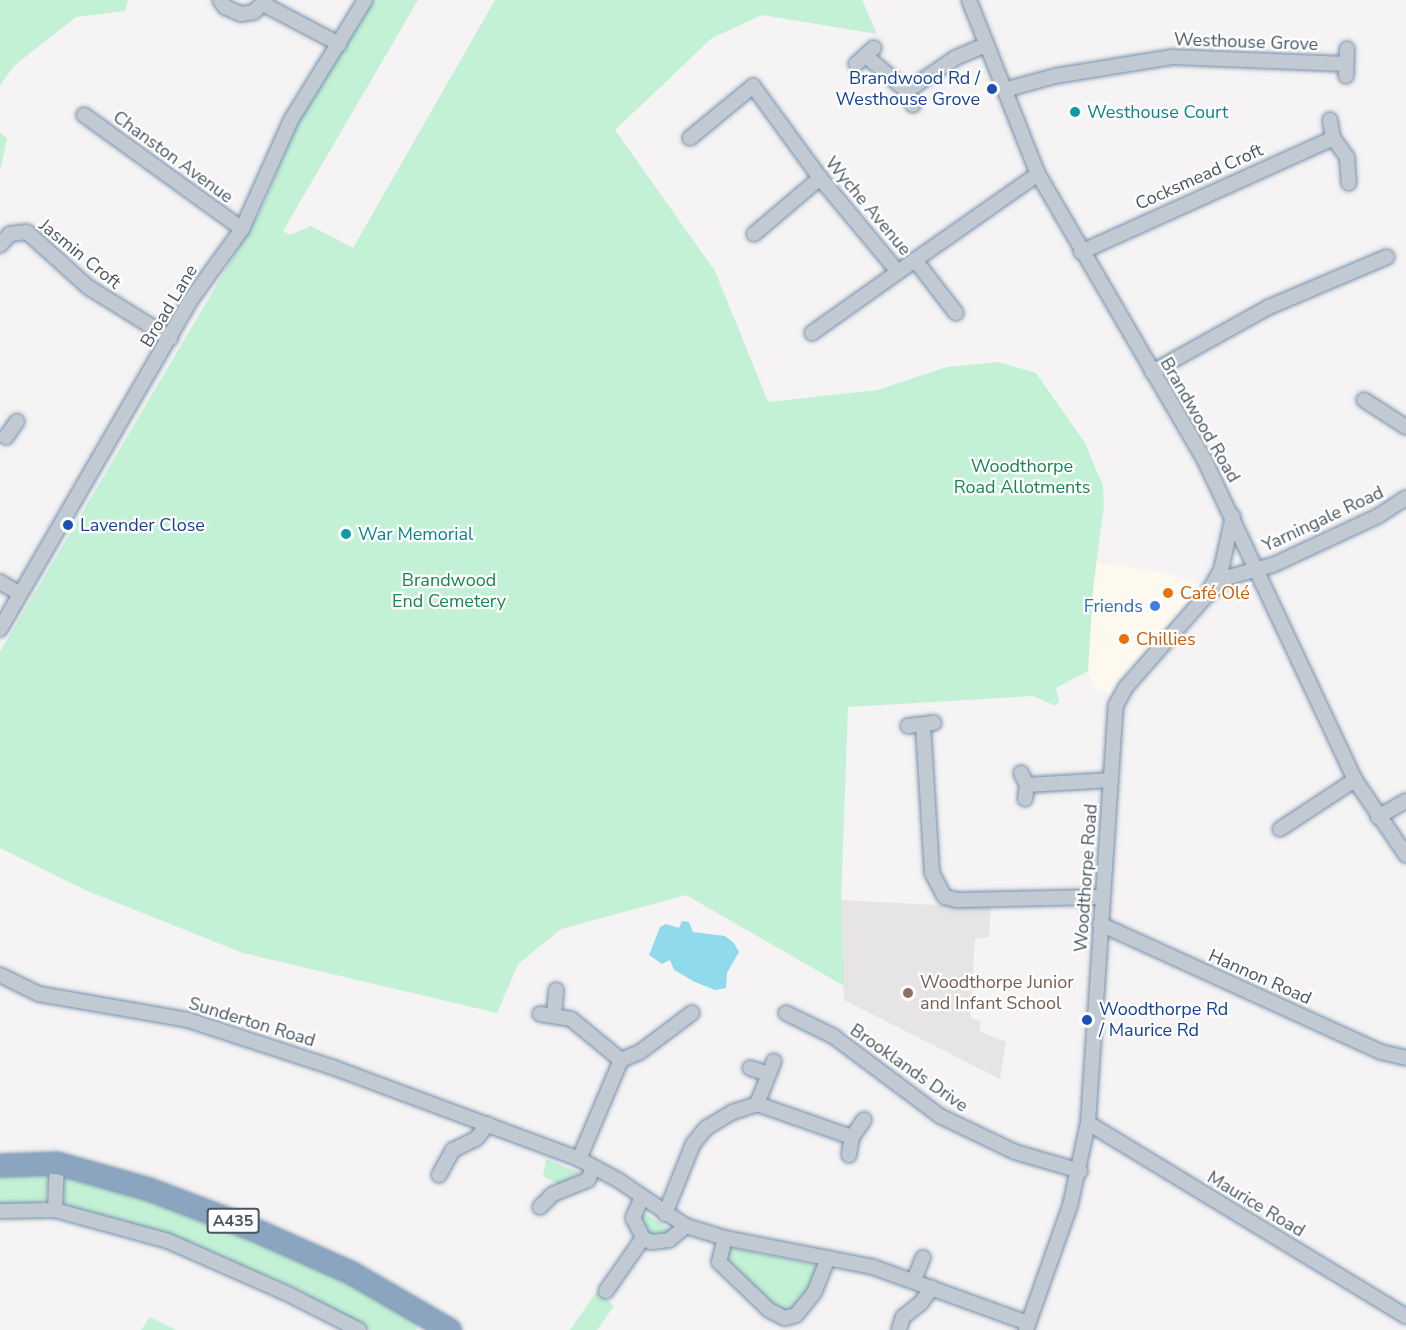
<!DOCTYPE html>
<html>
<head>
<meta charset="utf-8">
<style>
  body { margin:0 }
  #map { position:relative; width:1406px; height:1330px; overflow:hidden; background:#f5f3f3; font-family:"Nunito Sans",sans-serif }
  div>[style] { position:absolute }
  .commercial>* { inset:0; background:#fdf9ef }
  .education>* { inset:0; background:#e6e4e5 }
  .green>* { inset:0; background:#c3f1d5 }
  .water>* { inset:0; background:#90daee }
  .roads { filter:drop-shadow(0 0 2px #7690ad) drop-shadow(0 0 2px #7690ad) }
  .minor>* { height:14px; margin:-7px; padding:0 7px; transform-origin:7px; border-radius:7px; background:#c1cad2 }
  .highway>* { height:21px; margin:-10.5px; padding:0 10.5px; transform-origin:10.5px; border-radius:10.5px; background:#8ba5c1 }
  .dots>* { width:16px; height:16px; translate:-50% -50%; box-sizing:border-box; border:3px solid #fff; border-radius:50% }
  span { translate:-50% -50%; white-space:nowrap; text-align:center; line-height:1.15; -webkit-text-stroke:4.5px #fff; paint-order:stroke }
  .shield-label span { padding:2px 4px; background:#fff; border:2px solid; border-radius:4px; -webkit-text-stroke-width:0 }
  .shield-label { font-size:16px; color:#4a5661; font-weight:700 }
  .street-label { font-size:18px; color:#4a5661 }
  .transit-label { font-size:18px; color:#164399 }
  .right { translate:-100% -50%; text-align:right }
  .left { translate:0 -50%; text-align:left }
  .culture-label { font-size:18px; color:#0d838f }
  .park-label { font-size:18px; color:#17864f }
  .food-label { font-size:18px; color:#c56008 }
  .shop-label { font-size:18px; color:#366cbe }
  .education-label { font-size:18px; color:#785e54 }
</style>
</head>
<body>
<div id="map">
  <div class="commercial">
    <i style="clip-path:polygon(1096px 562px,1170px 574px,1201px 586px,1110px 694px,1093px 687px,1088px 671px)"></i>
  </div>
  <div class="education">
    <i style="clip-path:polygon(841px 900px,991px 908px,989px 937px,975px 939px,970px 1017px,981px 1022px,979px 1031px,1006px 1042px,1000px 1079px,844px 1000px)"></i>
  </div>
  <div class="green">
    <i style="clip-path:polygon(0 0,128px 0,125px 11px,76px 17px,15px 65px,0 85px)"></i>
    <i style="clip-path:polygon(373px 0,418px 0,283px 231px,290px 235px,311px 226px,353px 248px,495px 0,862px 0,877px 34px,762px 15px,712px 38px,615px 130px,715px 271px,768px 402px,877px 390px,947px 367px,999px 362px,1036px 373px,1085px 443px,1103px 486px,1104px 506px,1093px 588px,1088px 671px,1056px 688px,1059px 700px,1056px 706px,1033px 696px,848px 707px,841px 900px,844px 986px,686px 895px,561px 929px,518px 964px,497px 1013px,243px 953px,85px 890px,0 848px,0 652px,262px 208px,300px 116px)"></i>
    <i style="clip-path:polygon(0 132px,7px 139px,0 171px)"></i>
    <i style="clip-path:polygon(546px 1159px,580px 1173px,560px 1185px,543px 1176px)"></i>
    <i style="clip-path:polygon(0 1171px,50px 1171px,46px 1200px,32px 1205px,0 1205px)"></i>
    <i style="clip-path:polygon(62px 1176px,158px 1202px,288px 1253px,412px 1315px,419px 1324px,416px 1330px,370px 1330px,297px 1289px,191px 1243px,65px 1206px,60px 1194px)"></i>
    <i style="clip-path:polygon(639px 1212px,644px 1213px,674px 1232px,661px 1239px,642px 1233px)"></i>
    <i style="clip-path:polygon(727px 1247px,819px 1266px,808px 1292px,793px 1312px,786px 1312px,772px 1305px,728px 1265px)"></i>
    <i style="clip-path:polygon(597px 1291px,614px 1306px,597px 1330px,570px 1330px)"></i>
    <i style="clip-path:polygon(150px 1317px,176px 1330px,141px 1330px)"></i>
  </div>
  <div class="water">
    <i style="clip-path:polygon(682px 921px,689px 922px,693px 932px,725px 936px,734px 943px,739px 952px,727px 973px,726px 988px,715px 990px,695px 982px,674px 970px,670px 960px,662px 964px,649px 955px,660px 927px,666px 924px,679px 928px)"></i>
  </div>
  <div class="roads">
    <div class="minor">
      <i style="left:220px;top:0;width:9px;rotate:54deg"></i>
      <i style="left:225px;top:7px;width:17px;rotate:24deg"></i>
      <i style="left:241px;top:14px;width:13px;rotate:-9deg"></i>
      <i style="left:254px;top:12px;width:17px;rotate:-45deg"></i>
      <i style="left:969px;top:0;width:187px;rotate:68.4deg"></i>
      <i style="left:1038px;top:174px;width:330px;rotate:59.8deg"></i>
      <i style="left:1204px;top:459px;width:355px;rotate:64.8deg"></i>
      <i style="left:1355px;top:780px;width:91px;rotate:55.8deg"></i>
      <i style="left:265px;top:5px;width:84px;rotate:27.8deg"></i>
      <i style="left:866px;top:56px;width:54px;rotate:40.5deg"></i>
      <i style="left:907px;top:91px;width:58px;rotate:-34.5deg"></i>
      <i style="left:955px;top:58px;width:34px;rotate:-23deg"></i>
      <i style="left:856px;top:64px;width:24px;rotate:-42deg"></i>
      <i style="left:1346px;top:76px;width:27px;rotate:-88deg"></i>
      <i style="left:1004px;top:90px;width:53px;rotate:-15.4deg"></i>
      <i style="left:1055px;top:76px;width:119px;rotate:-9.2deg"></i>
      <i style="left:1172px;top:57px;width:174px;rotate:2.3deg"></i>
      <i style="left:907px;top:91px;width:15px;rotate:67deg"></i>
      <i style="left:84px;top:115px;width:195px;rotate:35.8deg"></i>
      <i style="left:1330px;top:120px;width:18px;rotate:81deg"></i>
      <i style="left:1333px;top:138px;width:24px;rotate:54deg"></i>
      <i style="left:1347px;top:157px;width:26px;rotate:86deg"></i>
      <i style="left:690px;top:138px;width:82px;rotate:-39.5deg"></i>
      <i style="left:753px;top:86px;width:114px;rotate:53.9deg"></i>
      <i style="left:820px;top:178px;width:122px;rotate:50.3deg"></i>
      <i style="left:898px;top:272px;width:171px;rotate:-35deg"></i>
      <i style="left:754px;top:234px;width:87px;rotate:-40.3deg"></i>
      <i style="left:0;top:245px;width:15px;rotate:-48deg"></i>
      <i style="left:10px;top:234px;width:17px;rotate:-7deg"></i>
      <i style="left:27px;top:232px;width:82px;rotate:42deg"></i>
      <i style="left:88px;top:287px;width:97px;rotate:31.9deg"></i>
      <i style="left:1081px;top:252px;width:277px;rotate:-24.3deg"></i>
      <i style="left:915px;top:260px;width:67px;rotate:52.3deg"></i>
      <i style="left:812px;top:333px;width:105px;rotate:-35.3deg"></i>
      <i style="left:1152px;top:372px;width:134px;rotate:-29.1deg"></i>
      <i style="left:1269px;top:307px;width:128px;rotate:-23deg"></i>
      <i style="left:1364px;top:400px;width:50px;rotate:32.7deg"></i>
      <i style="left:6px;top:437px;width:19px;rotate:-55deg"></i>
      <i style="left:0;top:582px;width:23px;rotate:31deg"></i>
      <i style="left:1210px;top:589px;width:22px;rotate:-60deg"></i>
      <i style="left:1221px;top:570px;width:55px;rotate:-77.5deg"></i>
      <i style="left:0;top:629px;width:379px;rotate:-59.9deg"></i>
      <i style="left:190px;top:301px;width:89px;rotate:-54.2deg"></i>
      <i style="left:242px;top:229px;width:120px;rotate:-65.8deg"></i>
      <i style="left:291px;top:120px;width:141px;rotate:-58.3deg"></i>
      <i style="left:923px;top:725px;width:148px;rotate:86.5deg"></i>
      <i style="left:932px;top:873px;width:27px;rotate:62deg"></i>
      <i style="left:945px;top:897px;width:11px;rotate:15deg"></i>
      <i style="left:956px;top:900px;width:145px;rotate:-1.2deg"></i>
      <i style="left:908px;top:726px;width:26px;rotate:-7deg"></i>
      <i style="left:1021px;top:773px;width:13px;rotate:63deg"></i>
      <i style="left:1027px;top:785px;width:14px;rotate:98deg"></i>
      <i style="left:1027px;top:785px;width:84px;rotate:-3.4deg"></i>
      <i style="left:1378px;top:817px;width:32px;rotate:-30deg"></i>
      <i style="left:1280px;top:829px;width:90px;rotate:-33.2deg"></i>
      <i style="left:1100px;top:924px;width:309px;rotate:24.5deg"></i>
      <i style="left:1381px;top:1052px;width:26px;rotate:13deg"></i>
      <i style="left:0;top:975px;width:43px;rotate:26deg"></i>
      <i style="left:39px;top:994px;width:151px;rotate:9.9deg"></i>
      <i style="left:188px;top:1020px;width:151px;rotate:18.1deg"></i>
      <i style="left:332px;top:1067px;width:264px;rotate:20.4deg"></i>
      <i style="left:579px;top:1159px;width:44px;rotate:28.3deg"></i>
      <i style="left:618px;top:1180px;width:82px;rotate:34.1deg"></i>
      <i style="left:686px;top:1226px;width:41px;rotate:17.1deg"></i>
      <i style="left:725px;top:1238px;width:151px;rotate:11.1deg"></i>
      <i style="left:873px;top:1267px;width:165px;rotate:19.9deg"></i>
      <i style="left:786px;top:1013px;width:52px;rotate:26.1deg"></i>
      <i style="left:833px;top:1036px;width:134px;rotate:36.8deg"></i>
      <i style="left:940px;top:1116px;width:83px;rotate:25.6deg"></i>
      <i style="left:1015px;top:1152px;width:68px;rotate:16.3deg"></i>
      <i style="left:540px;top:1014px;width:31px;rotate:9deg"></i>
      <i style="left:571px;top:1019px;width:65px;rotate:39.4deg"></i>
      <i style="left:621px;top:1060px;width:108px;rotate:113deg"></i>
      <i style="left:554px;top:1015px;width:25px;rotate:-85deg"></i>
      <i style="left:621px;top:1060px;width:21px;rotate:-23deg"></i>
      <i style="left:640px;top:1052px;width:65px;rotate:-36.9deg"></i>
      <i style="left:750px;top:1068px;width:19px;rotate:18deg"></i>
      <i style="left:757px;top:1104px;width:46px;rotate:-68.4deg"></i>
      <i style="left:1088px;top:1123px;width:372px;rotate:31.3deg"></i>
      <i style="left:849px;top:1155px;width:18px;rotate:-81deg"></i>
      <i style="left:852px;top:1137px;width:21px;rotate:-55deg"></i>
      <i style="left:439px;top:1175px;width:29px;rotate:-61deg"></i>
      <i style="left:453px;top:1150px;width:25px;rotate:-26deg"></i>
      <i style="left:476px;top:1139px;width:19px;rotate:-51deg"></i>
      <i style="left:641px;top:1199px;width:21px;rotate:113deg"></i>
      <i style="left:633px;top:1218px;width:22px;rotate:63deg"></i>
      <i style="left:643px;top:1238px;width:9px;rotate:27deg"></i>
      <i style="left:651px;top:1242px;width:18px;rotate:-6deg"></i>
      <i style="left:669px;top:1240px;width:22px;rotate:-39deg"></i>
      <i style="left:540px;top:1207px;width:18px;rotate:-45deg"></i>
      <i style="left:553px;top:1194px;width:38px;rotate:-22deg"></i>
      <i style="left:588px;top:1180px;width:13px;rotate:-67deg"></i>
      <i style="left:55px;top:1210px;width:47px;rotate:-87.6deg"></i>
      <i style="left:0;top:1211px;width:55px;rotate:-1deg"></i>
      <i style="left:55px;top:1210px;width:117px;rotate:15.3deg"></i>
      <i style="left:168px;top:1241px;width:129px;rotate:23.8deg"></i>
      <i style="left:286px;top:1293px;width:82px;rotate:26.9deg"></i>
      <i style="left:665px;top:1214px;width:75px;rotate:-68.2deg"></i>
      <i style="left:693px;top:1144px;width:21px;rotate:-51deg"></i>
      <i style="left:706px;top:1128px;width:31px;rotate:-31deg"></i>
      <i style="left:733px;top:1112px;width:25px;rotate:-18deg"></i>
      <i style="left:757px;top:1104px;width:101px;rotate:19.2deg"></i>
      <i style="left:725px;top:1238px;width:25px;rotate:104deg"></i>
      <i style="left:719px;top:1262px;width:69px;rotate:43.8deg"></i>
      <i style="left:769px;top:1310px;width:18px;rotate:27deg"></i>
      <i style="left:785px;top:1318px;width:11px;rotate:-15deg"></i>
      <i style="left:796px;top:1315px;width:28px;rotate:-51deg"></i>
      <i style="left:814px;top:1293px;width:38px;rotate:-68deg"></i>
      <i style="left:914px;top:1280px;width:24px;rotate:-68deg"></i>
      <i style="left:606px;top:1291px;width:65px;rotate:-55.1deg"></i>
      <i style="left:899px;top:1330px;width:14px;rotate:-73deg"></i>
      <i style="left:903px;top:1317px;width:23px;rotate:-38deg"></i>
      <i style="left:921px;top:1303px;width:19px;rotate:-55deg"></i>
      <i style="left:1026px;top:1330px;width:132px;rotate:-70.5deg"></i>
      <i style="left:1070px;top:1206px;width:85px;rotate:-77.8deg"></i>
      <i style="left:1088px;top:1123px;width:419px;rotate:-86.2deg"></i>
      <i style="left:1116px;top:705px;width:21px;rotate:-61deg"></i>
      <i style="left:1126px;top:687px;width:121px;rotate:-48.7deg"></i>
      <i style="left:1206px;top:596px;width:30px;rotate:-40deg"></i>
      <i style="left:1229px;top:577px;width:46px;rotate:-15.3deg"></i>
      <i style="left:1273px;top:565px;width:116px;rotate:-25deg"></i>
      <i style="left:1378px;top:516px;width:33px;rotate:-33deg"></i>
    </div>
    <div class="highway">
      <i style="left:0;top:1165px;width:57px;rotate:-2deg"></i>
      <i style="left:57px;top:1163px;width:96px;rotate:15.8deg"></i>
      <i style="left:149px;top:1189px;width:109px;rotate:20.9deg"></i>
      <i style="left:251px;top:1228px;width:111px;rotate:24deg"></i>
      <i style="left:352px;top:1273px;width:113px;rotate:30.2deg"></i>
    </div>
  </div>
  <div class="dots">
    <i style="left:992px;top:89px;background:#1a4fb4"></i>
    <i style="left:1075px;top:112px;background:#0f9aa8"></i>
    <i style="left:68px;top:525px;background:#1a4fb4"></i>
    <i style="left:346px;top:534px;background:#0f9aa8"></i>
    <i style="left:1168px;top:593px;background:#e8710a"></i>
    <i style="left:1155px;top:606px;background:#3f7fe0"></i>
    <i style="left:1124px;top:639px;background:#e8710a"></i>
    <i style="left:908px;top:993px;background:#8d6e63"></i>
    <i style="left:1087px;top:1020px;background:#1a4fb4"></i>
  </div>
  <div class="shield-label">
    <span style="left:233px;top:1221px">A435</span>
  </div>
  <div class="street-label">
    <span style="left:1246px;top:42px;rotate:2deg">Westhouse Grove</span>
    <span style="left:173px;top:157px;rotate:36deg">Chanston Avenue</span>
    <span style="left:1199px;top:177px;rotate:-24deg">Cocksmead Croft</span>
    <span style="left:868px;top:206px;rotate:50deg">Wyche Avenue</span>
    <span style="left:80px;top:254px;rotate:39deg">Jasmin Croft</span>
    <span style="left:169px;top:306px;rotate:-59deg">Broad Lane</span>
    <span style="left:1200px;top:420px;rotate:60deg">Brandwood Road</span>
    <span style="left:1323px;top:519px;rotate:-25deg">Yarningale Road</span>
    <span style="left:1086px;top:878px;rotate:-86deg">Woodthorpe Road</span>
    <span style="left:1260px;top:977px;rotate:24deg">Hannon Road</span>
    <span style="left:252px;top:1022px;rotate:17deg">Sunderton Road</span>
    <span style="left:909px;top:1068px;rotate:35deg">Brooklands Drive</span>
    <span style="left:1256px;top:1204px;rotate:31deg">Maurice Road</span>
  </div>
  <div class="transit-label">
    <span class="right" style="left:980px;top:89px">Brandwood Rd /<br>Westhouse Grove</span>
    <span class="left" style="left:80px;top:525px">Lavender Close</span>
    <span class="left" style="left:1099px;top:1020px">Woodthorpe Rd<br>/ Maurice Rd</span>
  </div>
  <div class="culture-label">
    <span class="left" style="left:1087px;top:112px">Westhouse Court</span>
    <span class="left" style="left:358px;top:534px">War Memorial</span>
  </div>
  <div class="park-label">
    <span style="left:1022px;top:477px">Woodthorpe<br>Road Allotments</span>
    <span style="left:449px;top:591px">Brandwood<br>End Cemetery</span>
  </div>
  <div class="food-label">
    <span class="left" style="left:1180px;top:593px">Café Olé</span>
    <span class="left" style="left:1136px;top:639px">Chillies</span>
  </div>
  <div class="shop-label">
    <span class="right" style="left:1143px;top:606px">Friends</span>
  </div>
  <div class="education-label">
    <span class="left" style="left:920px;top:993px">Woodthorpe Junior<br>and Infant School</span>
  </div>
</div>
</body>
</html>
